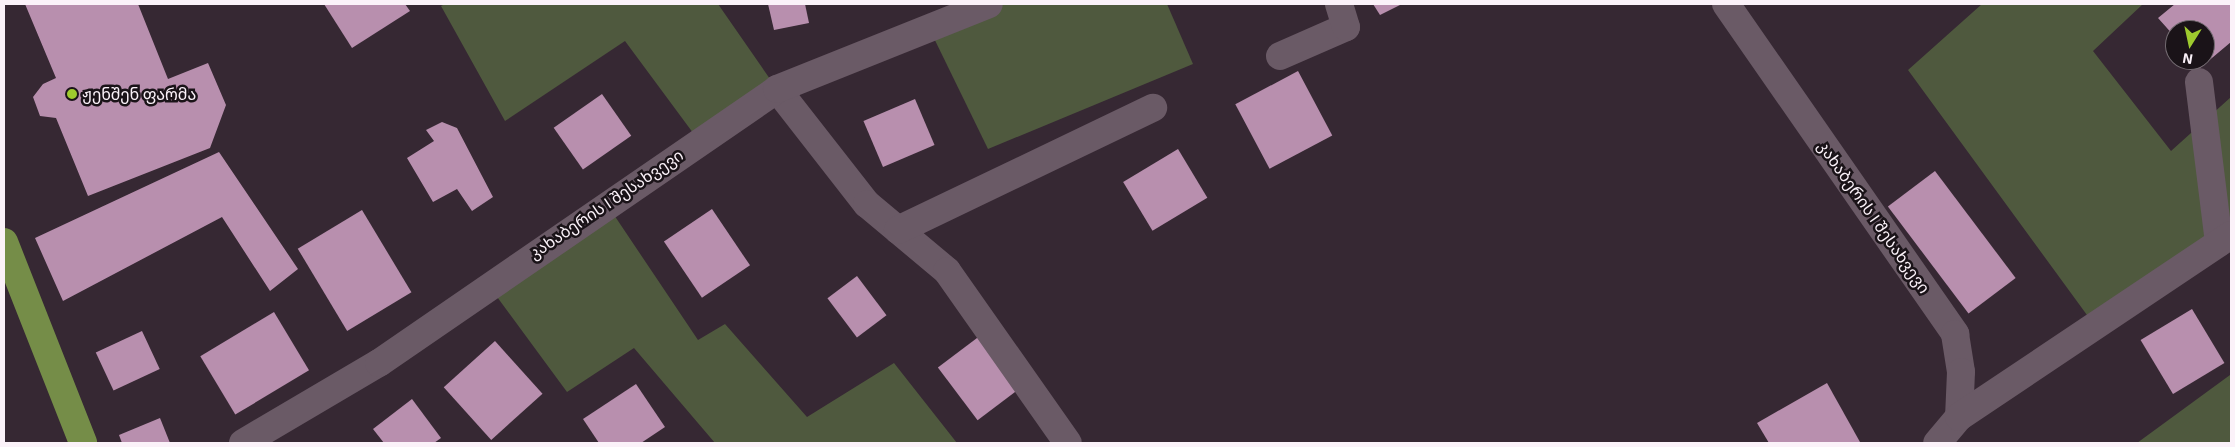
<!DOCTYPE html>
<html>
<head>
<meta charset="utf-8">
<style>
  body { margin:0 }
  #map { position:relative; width:2235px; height:447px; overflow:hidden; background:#362833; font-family:"Exo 2","Noto Sans Georgian",sans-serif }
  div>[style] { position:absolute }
  .green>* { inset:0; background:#4f593e }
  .building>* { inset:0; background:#b88fae; transform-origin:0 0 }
  .minor>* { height:28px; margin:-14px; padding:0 14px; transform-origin:14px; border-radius:14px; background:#6a5a66 }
  .highway>* { height:28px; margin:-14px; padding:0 14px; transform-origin:14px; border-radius:14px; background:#758d48 }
  .dots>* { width:14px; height:14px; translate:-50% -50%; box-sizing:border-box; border:2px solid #1a1318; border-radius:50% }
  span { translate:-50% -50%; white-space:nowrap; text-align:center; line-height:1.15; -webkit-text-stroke:5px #1a1318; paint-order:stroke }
  .poi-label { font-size:16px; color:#fbf2f9 }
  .left { translate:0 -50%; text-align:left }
  .street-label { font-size:16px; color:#fbf2f9 }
  .frame { position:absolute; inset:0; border:5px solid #fbf2f9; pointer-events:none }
  .north { position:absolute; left:2165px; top:20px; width:50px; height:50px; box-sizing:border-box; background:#1a1318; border:1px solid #746c72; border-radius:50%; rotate:190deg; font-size:14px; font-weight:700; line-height:20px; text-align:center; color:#fbf2f9 }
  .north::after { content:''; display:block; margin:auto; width:18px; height:22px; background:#9eca2e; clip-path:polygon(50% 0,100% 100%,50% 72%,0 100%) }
</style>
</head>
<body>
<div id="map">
  <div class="green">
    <i style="clip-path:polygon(445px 4px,718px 4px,777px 89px,699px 141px,625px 41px,505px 121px,441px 6px)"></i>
    <i style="clip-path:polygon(989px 4px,1167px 4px,1193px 64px,988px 149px,929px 28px)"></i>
    <i style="clip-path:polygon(1982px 4px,2143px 4px,2093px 51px,2171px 151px,2231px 97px,2231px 235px,2095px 326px,1908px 70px)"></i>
    <i style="clip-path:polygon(606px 203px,698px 340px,725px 324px,807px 417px,894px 363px,957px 443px,715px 443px,634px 348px,567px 392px,489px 286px)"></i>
    <i style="clip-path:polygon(2231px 374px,2231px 443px,2137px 443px,2230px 375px)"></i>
  </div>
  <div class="building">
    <i style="clip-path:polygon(25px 4px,138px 4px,168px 79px,208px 63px,226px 105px,210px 148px,88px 196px,56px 118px,40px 116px,33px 97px,43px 84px,56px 78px)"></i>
    <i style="clip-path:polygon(324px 4px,405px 4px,410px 11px,352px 48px)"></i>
    <i style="clip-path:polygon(768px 4px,805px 4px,809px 23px,774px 30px)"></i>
    <i style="clip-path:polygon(1373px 4px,1402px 4px,1380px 15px)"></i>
    <i style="clip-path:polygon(2175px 4px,2231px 4px,2231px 42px,2200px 68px,2194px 60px,2205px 60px,2205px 30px,2175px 30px,2175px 37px,2158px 18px)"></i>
    <i style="left:1298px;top:71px;width:73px;height:71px;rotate:62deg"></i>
    <i style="left:602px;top:94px;width:51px;height:59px;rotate:55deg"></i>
    <i style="left:915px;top:99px;width:50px;height:56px;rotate:67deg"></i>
    <i style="clip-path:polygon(442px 122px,457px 128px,493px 197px,472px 211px,457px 189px,433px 202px,407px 158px,434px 141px,426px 130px)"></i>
    <i style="left:1178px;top:149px;width:57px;height:64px;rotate:59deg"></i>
    <i style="clip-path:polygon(219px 152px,298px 269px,270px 291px,222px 217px,63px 301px,35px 238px)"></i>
    <i style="left:1935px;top:171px;width:134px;height:59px;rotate:53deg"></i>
    <i style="left:712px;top:209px;width:68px;height:58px;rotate:56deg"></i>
    <i style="left:362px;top:210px;width:96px;height:75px;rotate:59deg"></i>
    <i style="left:857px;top:276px;width:49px;height:37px;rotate:53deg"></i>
    <i style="left:2192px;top:309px;width:63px;height:60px;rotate:59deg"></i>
    <i style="left:274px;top:312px;width:68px;height:86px;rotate:59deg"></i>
    <i style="left:142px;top:331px;width:42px;height:51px;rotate:65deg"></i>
    <i style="left:981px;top:335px;width:66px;height:54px;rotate:53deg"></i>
    <i style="left:495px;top:341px;width:71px;height:69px;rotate:48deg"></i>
    <i style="clip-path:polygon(1827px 383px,1860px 442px,1769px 443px,1757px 423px)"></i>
    <i style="clip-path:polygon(636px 384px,665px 427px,641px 443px,599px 443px,583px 419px)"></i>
    <i style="clip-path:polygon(412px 399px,441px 438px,434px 443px,384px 443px,373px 429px)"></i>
    <i style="clip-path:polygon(160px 418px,170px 443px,122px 443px,119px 435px)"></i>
  </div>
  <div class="minor">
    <i style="left:1726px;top:4px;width:402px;rotate:55.2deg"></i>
    <i style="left:1955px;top:334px;width:38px;rotate:81deg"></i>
    <i style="left:1961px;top:372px;width:45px;rotate:92.5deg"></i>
    <i style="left:1959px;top:417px;width:34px;rotate:130deg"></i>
    <i style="left:1280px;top:56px;width:72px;rotate:-23.7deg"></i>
    <i style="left:1346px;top:27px;width:24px;rotate:-107deg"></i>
    <i style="left:2199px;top:82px;width:162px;rotate:82.9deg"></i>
    <i style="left:777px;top:89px;width:146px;rotate:52deg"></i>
    <i style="left:867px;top:204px;width:104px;rotate:39.9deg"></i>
    <i style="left:947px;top:271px;width:210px;rotate:54.9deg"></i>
    <i style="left:898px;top:230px;width:283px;rotate:-25.6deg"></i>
    <i style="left:1959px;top:417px;width:327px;rotate:-33.8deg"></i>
    <i style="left:243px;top:443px;width:158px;rotate:-30.5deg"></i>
    <i style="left:379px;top:363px;width:483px;rotate:-34.5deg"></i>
    <i style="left:777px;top:89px;width:228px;rotate:-21.8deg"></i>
  </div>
  <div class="highway">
    <i style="left:4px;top:242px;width:216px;rotate:68.5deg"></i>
  </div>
  <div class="dots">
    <i style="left:72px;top:94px;background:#9eca2e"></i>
  </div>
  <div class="poi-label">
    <span class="left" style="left:82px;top:94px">ჟენშენ ფარმა</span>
  </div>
  <div class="street-label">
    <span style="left:606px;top:204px;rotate:-34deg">კახაბერის I შესახვევი</span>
    <span style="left:1874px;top:217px;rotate:55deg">კახაბერის I შესახვევი</span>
  </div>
  <div class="frame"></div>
  <div class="north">N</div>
</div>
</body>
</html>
